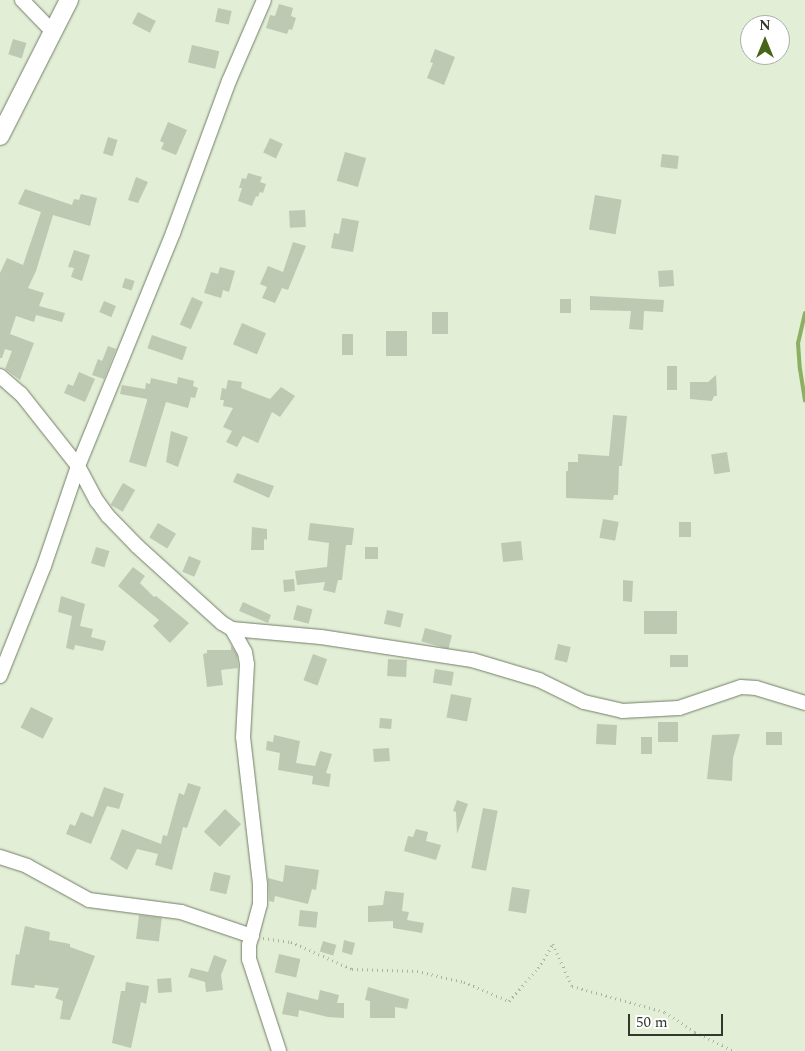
<!DOCTYPE html>
<html>
<head>
<meta charset="utf-8">
<style>
  body { margin:0 }
  #map { position:relative; width:805px; height:1051px; overflow:hidden; background:#e2eed5; font-family:Spectral,serif }
  div>[style] { position:absolute }
  .stream>* { height:4px; margin:-2px; padding:0 2px; transform-origin:2px; border-radius:2px; background:#8daf63 }
  .building>* { inset:0; background:#bdc9b2; transform-origin:0 0 }
  .path>* { height:2.5px; margin-top:-1.25px; transform-origin:0; background:repeating-linear-gradient(90deg,#aab4a0 0 1px,transparent 0 5px) }
  .roads { filter:drop-shadow(0 0 1px #747e69) drop-shadow(0 0 1px #747e69) }
  .minor>* { height:14px; margin:-7px; padding:0 7px; transform-origin:7px; border-radius:7px; background:#fff }
  .major>* { height:18px; margin:-9px; padding:0 9px; transform-origin:9px; border-radius:9px; background:#fff }
  span { translate:-50% -50%; white-space:nowrap; text-align:center; line-height:1.15; -webkit-text-stroke:4.5px #fff; paint-order:stroke }
  .north { position:absolute; left:740px; top:15px; width:50px; height:50px; box-sizing:border-box; background:#fff; border:1px solid #adafab; border-radius:50%; rotate:0deg; font-size:14px; font-weight:700; line-height:20px; text-align:center; color:#33382e }
  .north::after { content:''; display:block; margin:auto; width:18px; height:22px; background:#476418; clip-path:polygon(50% 0,100% 100%,50% 72%,0 100%) }
  .scale { position:absolute; left:628px; top:1014px; width:95px; height:22px; box-sizing:border-box; border:2px solid #33382e; border-top:0; padding-left:6px; font-size:15px; line-height:18px; white-space:nowrap; color:#33382e; -webkit-text-stroke:4px #fff; paint-order:stroke }
</style>
</head>
<body>
<div id="map">
  <div class="stream">
    <i style="left:805px;top:313px;width:31px;rotate:103deg"></i>
    <i style="left:798px;top:343px;width:26px;rotate:86deg"></i>
    <i style="left:800px;top:369px;width:32px;rotate:81deg"></i>
  </div>
  <div class="building">
    <i style="clip-path:polygon(279px 4px,293px 8px,291px 16px,296px 18px,292px 30px,289px 29px,287px 34px,266px 28px,270px 15px,275px 16px)"></i>
    <i style="left:218px;top:8px;width:14px;height:14px;rotate:12deg"></i>
    <i style="left:138px;top:12px;width:20px;height:13px;rotate:27deg"></i>
    <i style="left:13px;top:39px;width:14px;height:16px;rotate:17deg"></i>
    <i style="left:192px;top:45px;width:28px;height:18px;rotate:13deg"></i>
    <i style="clip-path:polygon(435px 49px,455px 57px,444px 85px,427px 78px,433px 63px,430px 62px)"></i>
    <i style="clip-path:polygon(168px 122px,187px 130px,176px 155px,161px 149px,164px 143px,160px 141px)"></i>
    <i style="left:108px;top:137px;width:10px;height:17px;rotate:17deg"></i>
    <i style="left:270px;top:138px;width:14px;height:16px;rotate:25deg"></i>
    <i style="left:345px;top:152px;width:22px;height:30px;rotate:16deg"></i>
    <i style="left:662px;top:154px;width:17px;height:13px;rotate:7deg"></i>
    <i style="clip-path:polygon(248px 173px,262px 177px,260px 182px,266px 184px,263px 193px,260px 192px,258px 197px,256px 196px,252px 206px,238px 201px,242px 188px,239px 188px,242px 178px,246px 179px)"></i>
    <i style="clip-path:polygon(136px 177px,148px 182px,138px 203px,128px 200px)"></i>
    <i style="clip-path:polygon(25px 189px,72px 205px,74px 199px,79px 200px,81px 194px,97px 198px,90px 226px,53px 215px,36px 271px,28px 288px,44px 293px,39px 306px,65px 313px,62px 322px,36px 315px,34px 322px,16px 316px,10px 334px,34px 343px,20px 380px,5px 369px,12px 351px,5px 349px,2px 358px,0 358px,0 273px,7px 258px,23px 265px,41px 212px,18px 204px)"></i>
    <i style="left:595px;top:195px;width:27px;height:35px;rotate:10deg"></i>
    <i style="left:305px;top:210px;width:17px;height:16px;rotate:87deg"></i>
    <i style="clip-path:polygon(342px 218px,359px 221px,353px 252px,331px 248px,334px 233px,339px 234px)"></i>
    <i style="clip-path:polygon(293px 242px,306px 246px,288px 290px,282px 288px,275px 303px,262px 298px,267px 287px,260px 284px,268px 266px,283px 272px)"></i>
    <i style="clip-path:polygon(74px 250px,90px 255px,82px 281px,71px 277px,74px 268px,68px 267px)"></i>
    <i style="clip-path:polygon(220px 267px,235px 271px,229px 292px,223px 290px,221px 298px,204px 293px,211px 272px,218px 274px)"></i>
    <i style="left:673px;top:270px;width:16px;height:15px;rotate:86deg"></i>
    <i style="left:125px;top:278px;width:10px;height:10px;rotate:17deg"></i>
    <i style="clip-path:polygon(590px 296px,664px 300px,663px 312px,644px 311px,643px 330px,629px 329px,631px 311px,590px 310px)"></i>
    <i style="left:192px;top:297px;width:12px;height:30px;rotate:24deg"></i>
    <i style="left:560px;top:299px;width:11px;height:14px"></i>
    <i style="left:104px;top:301px;width:13px;height:12px;rotate:23deg"></i>
    <i style="left:432px;top:312px;width:16px;height:22px"></i>
    <i style="left:242px;top:323px;width:26px;height:23px;rotate:23deg"></i>
    <i style="left:386px;top:331px;width:21px;height:25px"></i>
    <i style="left:342px;top:334px;width:11px;height:21px"></i>
    <i style="left:152px;top:335px;width:37px;height:14px;rotate:19deg"></i>
    <i style="clip-path:polygon(108px 346px,116px 349px,104px 379px,92px 375px,98px 359px,102px 361px)"></i>
    <i style="left:667px;top:366px;width:10px;height:24px"></i>
    <i style="clip-path:polygon(79px 372px,95px 379px,85px 402px,64px 393px,68px 384px,73px 386px)"></i>
    <i style="clip-path:polygon(716px 375px,717px 396px,714px 396px,712px 401px,690px 399px,690px 382px,708px 382px)"></i>
    <i style="clip-path:polygon(178px 377px,194px 381px,193px 386px,198px 388px,195px 398px,191px 397px,188px 408px,166px 402px,146px 467px,129px 462px,147px 401px,147px 399px,120px 394px,122px 385px,145px 389px,146px 383px,150px 384px,151px 378px,177px 384px)"></i>
    <i style="clip-path:polygon(228px 380px,242px 382px,241px 388px,270px 399px,281px 387px,295px 396px,280px 417px,272px 412px,258px 443px,243px 436px,237px 447px,226px 442px,232px 431px,223px 427px,233px 408px,223px 406px,224px 400px,220px 400px,222px 388px,226px 389px)"></i>
    <i style="clip-path:polygon(613px 415px,627px 416px,622px 466px,619px 466px,618px 495px,614px 495px,613px 500px,566px 498px,566px 471px,568px 471px,568px 462px,578px 462px,578px 454px,609px 456px)"></i>
    <i style="clip-path:polygon(171px 431px,188px 437px,178px 467px,166px 462px)"></i>
    <i style="left:727px;top:452px;width:20px;height:16px;rotate:81deg"></i>
    <i style="clip-path:polygon(237px 473px,274px 486px,269px 498px,233px 482px)"></i>
    <i style="left:123px;top:483px;width:14px;height:25px;rotate:30deg"></i>
    <i style="left:603px;top:519px;width:16px;height:19px;rotate:11deg"></i>
    <i style="left:679px;top:522px;width:12px;height:15px"></i>
    <i style="left:158px;top:523px;width:21px;height:17px;rotate:31deg"></i>
    <i style="clip-path:polygon(310px 523px,354px 528px,352px 545px,346px 545px,342px 580px,338px 580px,335px 593px,323px 590px,325px 582px,297px 585px,295px 571px,327px 567px,329px 543px,308px 540px)"></i>
    <i style="clip-path:polygon(252px 527px,267px 529px,267px 540px,264px 539px,264px 550px,251px 550px)"></i>
    <i style="left:521px;top:541px;width:19px;height:20px;rotate:84deg"></i>
    <i style="left:96px;top:547px;width:14px;height:17px;rotate:17deg"></i>
    <i style="left:365px;top:547px;width:13px;height:12px"></i>
    <i style="left:189px;top:556px;width:13px;height:17px;rotate:23deg"></i>
    <i style="clip-path:polygon(133px 567px,145px 576px,140px 583px,154px 597px,156px 596px,189px 623px,170px 643px,153px 626px,159px 620px,118px 586px)"></i>
    <i style="left:294px;top:579px;width:12px;height:11px;rotate:85deg"></i>
    <i style="clip-path:polygon(623px 580px,633px 581px,632px 602px,623px 601px)"></i>
    <i style="clip-path:polygon(61px 596px,85px 604px,80px 626px,93px 629px,91px 637px,106px 641px,103px 651px,75px 645px,74px 650px,66px 648px,72px 616px,58px 612px)"></i>
    <i style="clip-path:polygon(243px 602px,271px 615px,268px 623px,239px 611px)"></i>
    <i style="left:297px;top:605px;width:16px;height:15px;rotate:15deg"></i>
    <i style="left:387px;top:610px;width:17px;height:14px;rotate:13deg"></i>
    <i style="left:644px;top:611px;width:33px;height:23px"></i>
    <i style="left:425px;top:628px;width:28px;height:14px;rotate:15deg"></i>
    <i style="left:558px;top:644px;width:13px;height:16px;rotate:13deg"></i>
    <i style="clip-path:polygon(231px 645px,237px 655px,238px 668px,221px 670px,223px 685px,207px 687px,203px 654px,207px 653px,207px 650px,231px 650px)"></i>
    <i style="left:313px;top:654px;width:15px;height:28px;rotate:20deg"></i>
    <i style="left:670px;top:655px;width:18px;height:12px"></i>
    <i style="left:388px;top:659px;width:19px;height:17px;rotate:3deg"></i>
    <i style="left:435px;top:669px;width:19px;height:14px;rotate:9deg"></i>
    <i style="left:451px;top:694px;width:21px;height:24px;rotate:11deg"></i>
    <i style="left:31px;top:707px;width:25px;height:23px;rotate:27deg"></i>
    <i style="left:380px;top:718px;width:12px;height:10px;rotate:5deg"></i>
    <i style="left:658px;top:722px;width:20px;height:20px"></i>
    <i style="left:597px;top:724px;width:20px;height:20px;rotate:3deg"></i>
    <i style="left:766px;top:732px;width:16px;height:13px"></i>
    <i style="clip-path:polygon(740px 734px,733px 758px,732px 781px,707px 779px,712px 735px)"></i>
    <i style="clip-path:polygon(274px 735px,300px 741px,296px 763px,315px 766px,320px 751px,332px 754px,326px 773px,331px 774px,329px 787px,312px 784px,313px 776px,278px 770px,280px 753px,266px 750px,267px 741px,273px 742px)"></i>
    <i style="left:641px;top:737px;width:11px;height:17px"></i>
    <i style="left:389px;top:748px;width:13px;height:16px;rotate:86deg"></i>
    <i style="clip-path:polygon(188px 783px,201px 787px,187px 828px,183px 827px,172px 870px,155px 865px,158px 854px,137px 849px,127px 870px,110px 859px,122px 829px,161px 844px,163px 835px,167px 836px,179px 793px,184px 795px)"></i>
    <i style="clip-path:polygon(104px 787px,124px 794px,119px 809px,107px 806px,91px 844px,66px 834px,70px 824px,75px 826px,81px 812px,93px 817px)"></i>
    <i style="clip-path:polygon(457px 800px,468px 804px,457px 834px,456px 812px,453px 811px)"></i>
    <i style="left:483px;top:808px;width:15px;height:61px;rotate:11deg"></i>
    <i style="left:225px;top:809px;width:22px;height:31px;rotate:43deg"></i>
    <i style="clip-path:polygon(416px 829px,428px 832px,426px 841px,441px 845px,436px 860px,404px 851px,408px 836px,413px 837px)"></i>
    <i style="clip-path:polygon(285px 865px,319px 870px,316px 890px,312px 889px,308px 904px,275px 896px,274px 902px,269px 901px,268px 878px,283px 882px)"></i>
    <i style="left:214px;top:872px;width:17px;height:19px;rotate:13deg"></i>
    <i style="left:512px;top:887px;width:18px;height:24px;rotate:9deg"></i>
    <i style="clip-path:polygon(385px 891px,404px 893px,402px 911px,409px 912px,407px 920px,424px 923px,422px 933px,393px 928px,393px 921px,368px 922px,368px 906px,383px 905px)"></i>
    <i style="left:300px;top:910px;width:18px;height:16px;rotate:6deg"></i>
    <i style="left:139px;top:915px;width:23px;height:24px;rotate:7deg"></i>
    <i style="clip-path:polygon(25px 926px,50px 932px,49px 940px,70px 944px,70px 947px,95px 956px,70px 1020px,60px 1019px,63px 1001px,55px 998px,59px 988px,35px 985px,34px 988px,11px 985px,16px 954px,19px 955px)"></i>
    <i style="clip-path:polygon(344px 940px,355px 943px,352px 955px,342px 952px)"></i>
    <i style="left:323px;top:941px;width:14px;height:11px;rotate:17deg"></i>
    <i style="left:279px;top:954px;width:22px;height:19px;rotate:13deg"></i>
    <i style="clip-path:polygon(214px 955px,227px 960px,221px 975px,223px 990px,206px 992px,205px 982px,188px 977px,191px 968px,208px 972px)"></i>
    <i style="left:171px;top:978px;width:14px;height:14px;rotate:86deg"></i>
    <i style="clip-path:polygon(126px 982px,149px 986px,146px 1004px,141px 1002px,131px 1048px,112px 1043px,121px 991px,125px 991px)"></i>
    <i style="clip-path:polygon(368px 987px,409px 999px,407px 1009px,395px 1007px,395px 1018px,370px 1018px,370px 1001px,365px 1000px)"></i>
    <i style="clip-path:polygon(320px 990px,339px 995px,337px 1003px,344px 1003px,344px 1018px,328px 1017px,299px 1010px,298px 1017px,282px 1014px,287px 992px,318px 1000px)"></i>
  </div>
  <div class="path">
    <i style="left:263px;top:938px;width:28px;rotate:8deg"></i>
    <i style="left:291px;top:942px;width:67px;rotate:23.9deg"></i>
    <i style="left:352px;top:969px;width:65px;rotate:1.8deg"></i>
    <i style="left:417px;top:971px;width:48px;rotate:13.2deg"></i>
    <i style="left:464px;top:982px;width:49px;rotate:22.9deg"></i>
    <i style="left:509px;top:1001px;width:44px;rotate:-48.7deg"></i>
    <i style="left:538px;top:968px;width:28px;rotate:-58deg"></i>
    <i style="left:553px;top:944px;width:46px;rotate:65.7deg"></i>
    <i style="left:572px;top:986px;width:97px;rotate:15.6deg"></i>
    <i style="left:665px;top:1012px;width:36px;rotate:34deg"></i>
    <i style="left:695px;top:1032px;width:43px;rotate:26deg"></i>
  </div>
  <div class="roads">
    <div class="minor">
      <i style="left:22px;top:0;width:45px;rotate:45.9deg"></i>
      <i style="left:0;top:376px;width:28px;rotate:41deg"></i>
      <i style="left:21px;top:394px;width:92px;rotate:51.6deg"></i>
      <i style="left:78px;top:466px;width:252px;rotate:-67.8deg"></i>
      <i style="left:173px;top:233px;width:162px;rotate:-69.8deg"></i>
      <i style="left:229px;top:81px;width:88px;rotate:-66.6deg"></i>
      <i style="left:78px;top:466px;width:40px;rotate:62deg"></i>
      <i style="left:97px;top:501px;width:19px;rotate:54deg"></i>
      <i style="left:108px;top:516px;width:42px;rotate:46deg"></i>
      <i style="left:137px;top:546px;width:115px;rotate:42.2deg"></i>
      <i style="left:222px;top:623px;width:12px;rotate:31deg"></i>
      <i style="left:232px;top:629px;width:89px;rotate:5.1deg"></i>
      <i style="left:321px;top:637px;width:153px;rotate:8.7deg"></i>
      <i style="left:472px;top:660px;width:70px;rotate:16.6deg"></i>
      <i style="left:539px;top:680px;width:50px;rotate:26.1deg"></i>
      <i style="left:584px;top:702px;width:39px;rotate:13deg"></i>
      <i style="left:622px;top:711px;width:57px;rotate:-3deg"></i>
      <i style="left:679px;top:708px;width:65px;rotate:-18.7deg"></i>
      <i style="left:741px;top:687px;width:15px;rotate:4deg"></i>
      <i style="left:756px;top:688px;width:51px;rotate:17deg"></i>
      <i style="left:232px;top:629px;width:26px;rotate:61deg"></i>
      <i style="left:245px;top:652px;width:12px;rotate:81deg"></i>
      <i style="left:247px;top:664px;width:73px;rotate:93.1deg"></i>
      <i style="left:243px;top:737px;width:149px;rotate:83.4deg"></i>
      <i style="left:260px;top:885px;width:19px;rotate:90deg"></i>
      <i style="left:260px;top:904px;width:42px;rotate:105deg"></i>
      <i style="left:249px;top:945px;width:14px;rotate:90deg"></i>
      <i style="left:249px;top:959px;width:97px;rotate:71.9deg"></i>
      <i style="left:0;top:676px;width:118px;rotate:-68.2deg"></i>
      <i style="left:44px;top:566px;width:106px;rotate:-71.2deg"></i>
      <i style="left:0;top:857px;width:28px;rotate:18deg"></i>
      <i style="left:27px;top:866px;width:71px;rotate:28.7deg"></i>
      <i style="left:89px;top:900px;width:93px;rotate:7.4deg"></i>
      <i style="left:181px;top:912px;width:75px;rotate:18.7deg"></i>
    </div>
    <div class="major">
      <i style="left:0;top:136px;width:153px;rotate:-63.1deg"></i>
    </div>
  </div>
  <div class="north">N</div>
  <div class="scale">50 m</div>
</div>
</body>
</html>
